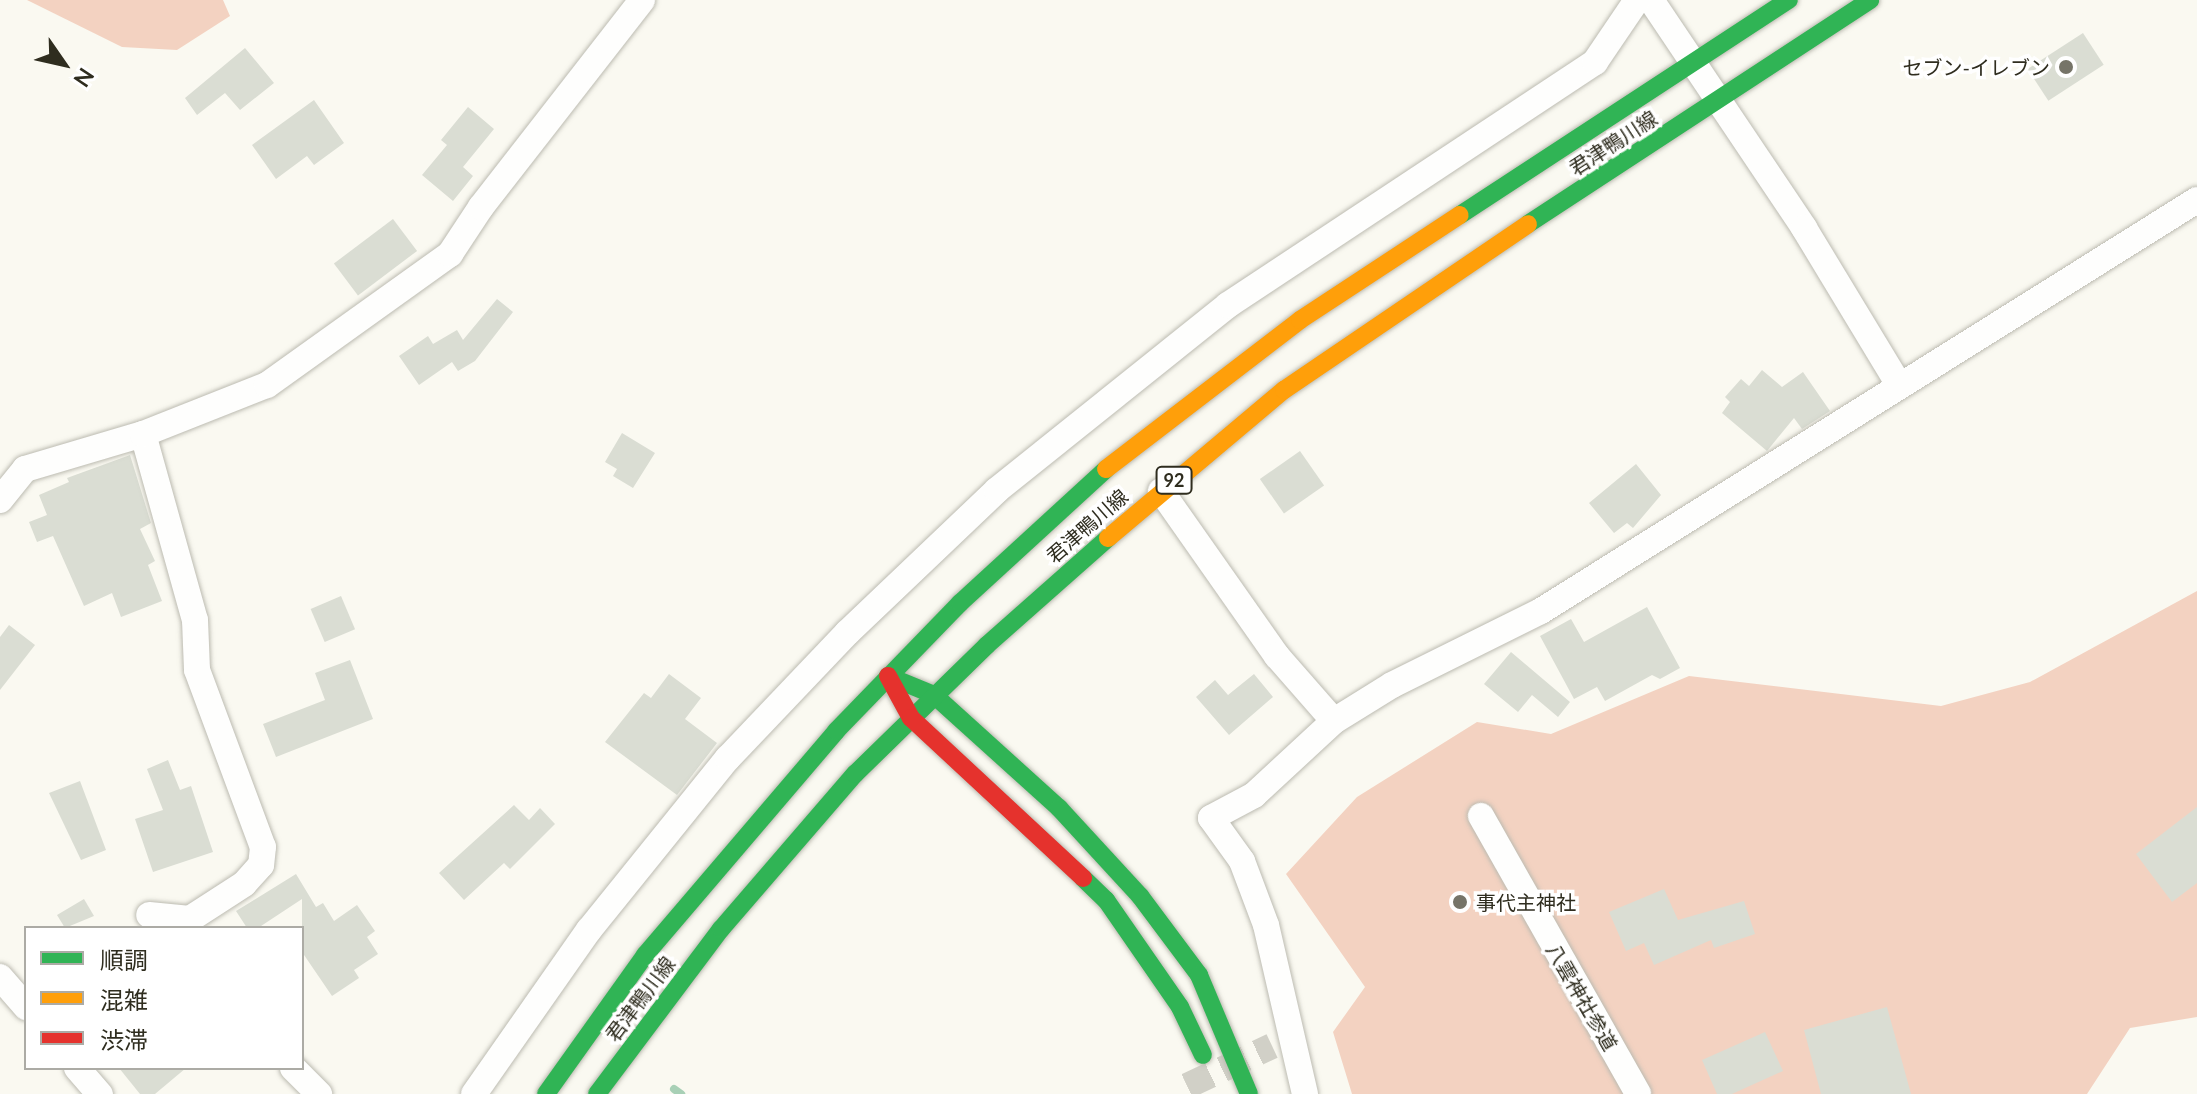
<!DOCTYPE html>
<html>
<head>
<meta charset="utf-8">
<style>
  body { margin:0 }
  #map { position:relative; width:2197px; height:1094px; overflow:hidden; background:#faf9f1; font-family:Lato,"Noto Sans JP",sans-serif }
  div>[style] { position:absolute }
  .forest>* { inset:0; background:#f3d2c1 }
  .stream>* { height:8px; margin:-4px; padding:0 4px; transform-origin:4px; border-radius:4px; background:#a8d0b6 }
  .building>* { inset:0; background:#daddd3; transform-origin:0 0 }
  .street-tunnel>* { height:26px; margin-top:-13px; transform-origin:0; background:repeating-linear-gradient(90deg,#d1d0c7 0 26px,transparent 0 39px) }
  .roads { filter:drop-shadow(0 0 2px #bcbbb1) drop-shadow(0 0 2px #bcbbb1) }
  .street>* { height:26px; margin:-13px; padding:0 13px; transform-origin:13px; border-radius:13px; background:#fefefd }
  .fast>* { height:18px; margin:-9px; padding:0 9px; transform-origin:9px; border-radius:9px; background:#30b455 }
  .slow>* { height:18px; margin:-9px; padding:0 9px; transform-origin:9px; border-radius:9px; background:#ff9f0a }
  .jam>* { height:18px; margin:-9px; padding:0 9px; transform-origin:9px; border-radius:9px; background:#e5322d }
  .dots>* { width:22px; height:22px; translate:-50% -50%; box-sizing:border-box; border:4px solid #fff; border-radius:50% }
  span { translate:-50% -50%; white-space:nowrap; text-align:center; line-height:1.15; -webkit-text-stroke:7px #fff; paint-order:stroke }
  .shield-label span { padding:2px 6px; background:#fff; border:2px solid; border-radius:6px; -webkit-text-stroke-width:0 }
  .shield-label { font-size:18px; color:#2f2d1f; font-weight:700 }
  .poi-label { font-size:20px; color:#2f2d1f }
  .right { translate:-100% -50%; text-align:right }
  .left { translate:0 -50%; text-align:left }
  .street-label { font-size:20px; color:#2f2d1f }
  .legend { position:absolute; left:24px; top:926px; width:280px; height:144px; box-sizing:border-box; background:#fff; border:2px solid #acaba5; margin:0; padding:10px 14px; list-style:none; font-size:24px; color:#2f2d1f }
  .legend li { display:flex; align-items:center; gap:16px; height:40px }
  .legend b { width:40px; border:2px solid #acaba5 }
  .north { position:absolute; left:24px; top:24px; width:80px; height:80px; -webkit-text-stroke:6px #fff; paint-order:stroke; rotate:124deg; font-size:22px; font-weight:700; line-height:32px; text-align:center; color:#2f2d1f }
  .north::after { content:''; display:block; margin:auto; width:28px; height:36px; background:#2f2d1f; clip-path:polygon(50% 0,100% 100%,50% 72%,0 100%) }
</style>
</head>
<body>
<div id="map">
  <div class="forest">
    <i style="clip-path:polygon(27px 0,223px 0,230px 16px,177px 50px,122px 47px)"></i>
    <i style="clip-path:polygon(2197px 591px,2197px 1017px,2130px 1028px,2087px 1094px,1352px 1094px,1333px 1032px,1365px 987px,1286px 874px,1357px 797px,1477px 722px,1551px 734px,1689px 676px,1941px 706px,2030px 682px)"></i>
  </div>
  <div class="stream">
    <i style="left:674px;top:1089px;width:9px;rotate:36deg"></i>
  </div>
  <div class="building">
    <i style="left:2083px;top:33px;width:38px;height:66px;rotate:57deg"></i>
    <i style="clip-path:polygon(245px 48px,274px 83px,240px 110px,225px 93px,197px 115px,185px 98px)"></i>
    <i style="clip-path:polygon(314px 100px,344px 143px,314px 165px,307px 156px,276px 179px,252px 145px)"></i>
    <i style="clip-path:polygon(468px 107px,494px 129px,463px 167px,473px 176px,453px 201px,422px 175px,447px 145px,441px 140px)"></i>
    <i style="left:393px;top:219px;width:40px;height:74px;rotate:53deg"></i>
    <i style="clip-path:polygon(497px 299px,513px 312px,475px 361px,458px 371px,452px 362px,419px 385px,399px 356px,428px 336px,433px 344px,457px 330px,463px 340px)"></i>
    <i style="clip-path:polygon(1762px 370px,1782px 387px,1803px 372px,1830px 411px,1802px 429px,1794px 418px,1767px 451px,1722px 413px,1730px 402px,1725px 397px,1741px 379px,1749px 386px)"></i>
    <i style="clip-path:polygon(622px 433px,655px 453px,633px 488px,613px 476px,617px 469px,605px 462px)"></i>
    <i style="left:1300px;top:451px;width:42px;height:49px;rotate:55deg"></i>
    <i style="clip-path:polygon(130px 455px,151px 523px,140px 529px,155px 561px,148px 565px,162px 601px,121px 617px,112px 593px,84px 606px,53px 536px,37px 542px,29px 522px,47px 515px,39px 495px,69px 482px,67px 478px)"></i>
    <i style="clip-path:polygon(1636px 464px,1661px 495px,1633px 528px,1627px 523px,1614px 533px,1589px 503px)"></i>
    <i style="left:341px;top:596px;width:36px;height:33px;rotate:67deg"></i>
    <i style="clip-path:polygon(1647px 607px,1680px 668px,1660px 679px,1652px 675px,1605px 701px,1597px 687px,1574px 699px,1540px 636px,1571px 619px,1584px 642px)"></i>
    <i style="clip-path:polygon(9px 625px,35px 645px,0 690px,0 637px)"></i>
    <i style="clip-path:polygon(1511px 652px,1570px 702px,1558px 717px,1532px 695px,1518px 712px,1484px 684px)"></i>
    <i style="clip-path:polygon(350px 660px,373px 719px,276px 757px,263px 724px,325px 700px,315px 673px)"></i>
    <i style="clip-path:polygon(669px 674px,701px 698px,685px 719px,717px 743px,677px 795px,605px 742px,644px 693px,651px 698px)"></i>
    <i style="clip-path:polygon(1254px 674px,1273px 697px,1229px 735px,1196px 697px,1215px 680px,1228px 695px)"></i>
    <i style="clip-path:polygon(168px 760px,180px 790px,191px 786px,213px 852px,153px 872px,135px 819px,163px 810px,147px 769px)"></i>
    <i style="clip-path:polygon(80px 781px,106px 850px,81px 860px,49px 793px)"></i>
    <i style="clip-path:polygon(514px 805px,529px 820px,540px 808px,555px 824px,510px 869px,504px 863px,464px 900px,439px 873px)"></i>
    <i style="clip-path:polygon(2197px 807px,2197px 883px,2172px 902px,2136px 854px)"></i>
    <i style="clip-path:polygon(296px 874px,316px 907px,323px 903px,334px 921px,357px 905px,375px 931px,367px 937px,378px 954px,354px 970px,359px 978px,332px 996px,302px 952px,302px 899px,258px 928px,247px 928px,236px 911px)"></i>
    <i style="clip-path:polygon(1664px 889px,1678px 920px,1744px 901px,1755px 934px,1714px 948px,1711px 940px,1654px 965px,1644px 943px,1626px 951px,1609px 912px)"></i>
    <i style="clip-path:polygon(84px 899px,94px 916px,65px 928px,57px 915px)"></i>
    <i style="clip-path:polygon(1887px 1007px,1911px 1094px,1821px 1094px,1804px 1030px)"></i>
    <i style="clip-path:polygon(1765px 1032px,1783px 1071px,1732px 1094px,1717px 1094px,1702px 1060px)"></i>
    <i style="clip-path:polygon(119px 1068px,186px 1068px,155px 1094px,140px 1094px)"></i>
  </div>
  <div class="street-tunnel">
    <i style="left:1187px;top:1086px;width:94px;rotate:-25.2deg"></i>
  </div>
  <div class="roads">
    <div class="street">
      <i style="left:1651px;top:0;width:275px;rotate:56.1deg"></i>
      <i style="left:1804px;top:228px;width:184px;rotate:58.8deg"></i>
      <i style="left:143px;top:434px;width:193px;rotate:74.4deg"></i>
      <i style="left:195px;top:620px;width:50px;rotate:87.7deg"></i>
      <i style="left:197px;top:670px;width:189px;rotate:69.6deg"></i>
      <i style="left:263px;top:847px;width:18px;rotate:96deg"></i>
      <i style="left:261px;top:865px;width:25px;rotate:132deg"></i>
      <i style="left:244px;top:884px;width:64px;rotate:147.1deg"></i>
      <i style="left:190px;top:919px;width:41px;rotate:-174.4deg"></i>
      <i style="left:1161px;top:491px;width:202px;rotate:54.9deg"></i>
      <i style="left:1277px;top:656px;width:86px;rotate:48.8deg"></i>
      <i style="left:0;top:500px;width:40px;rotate:-51deg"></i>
      <i style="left:25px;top:469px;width:123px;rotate:-16.5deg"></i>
      <i style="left:143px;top:434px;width:133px;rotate:-21.6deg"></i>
      <i style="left:267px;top:385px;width:225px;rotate:-35.6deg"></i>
      <i style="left:450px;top:254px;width:56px;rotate:-56.6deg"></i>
      <i style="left:481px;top:207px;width:262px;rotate:-52.1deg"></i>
      <i style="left:1481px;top:816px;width:319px;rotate:60.5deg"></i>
      <i style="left:0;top:977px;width:40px;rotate:49deg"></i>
      <i style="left:77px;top:1068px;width:35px;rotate:49deg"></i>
      <i style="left:293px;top:1068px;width:37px;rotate:45deg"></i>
      <i style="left:474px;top:1094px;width:200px;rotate:-55deg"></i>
      <i style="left:589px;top:930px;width:221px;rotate:-51.1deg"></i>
      <i style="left:728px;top:758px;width:173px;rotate:-46.4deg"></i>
      <i style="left:847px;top:633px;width:207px;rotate:-43.6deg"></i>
      <i style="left:997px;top:490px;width:296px;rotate:-38.7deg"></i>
      <i style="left:1228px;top:305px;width:440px;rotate:-33.5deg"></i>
      <i style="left:1595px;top:62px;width:75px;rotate:-55.9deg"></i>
      <i style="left:1305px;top:1094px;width:173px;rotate:-103deg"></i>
      <i style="left:1266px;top:925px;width:68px;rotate:-110.6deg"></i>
      <i style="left:1242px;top:861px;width:53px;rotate:-125.8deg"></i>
      <i style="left:1211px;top:818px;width:49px;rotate:-28.1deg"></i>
      <i style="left:1254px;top:795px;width:109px;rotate:-42.8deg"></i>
      <i style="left:1334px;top:721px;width:68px;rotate:-31.8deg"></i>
      <i style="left:1392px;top:685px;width:166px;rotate:-26.4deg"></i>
      <i style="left:1541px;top:611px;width:774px;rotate:-32.07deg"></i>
    </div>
    <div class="fast">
      <i style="left:1460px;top:215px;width:393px;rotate:-33.2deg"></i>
      <i style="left:1528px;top:224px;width:409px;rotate:-33.2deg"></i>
      <i style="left:888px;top:676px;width:50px;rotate:22.4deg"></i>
      <i style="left:934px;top:695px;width:169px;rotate:42.1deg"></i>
      <i style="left:1059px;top:808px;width:120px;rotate:47.4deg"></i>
      <i style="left:1140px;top:896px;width:99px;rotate:53.2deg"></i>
      <i style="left:1199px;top:975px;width:129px;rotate:67.2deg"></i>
      <i style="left:1083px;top:878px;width:32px;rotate:44deg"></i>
      <i style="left:1106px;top:900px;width:130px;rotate:55.3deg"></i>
      <i style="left:1180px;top:1007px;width:53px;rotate:64.4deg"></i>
      <i style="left:546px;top:1094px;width:171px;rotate:-54.5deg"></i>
      <i style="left:645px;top:955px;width:294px;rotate:-49.5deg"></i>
      <i style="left:836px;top:731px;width:178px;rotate:-45.9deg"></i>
      <i style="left:960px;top:603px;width:198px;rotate:-42.5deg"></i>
      <i style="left:597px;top:1094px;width:206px;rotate:-53.1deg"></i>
      <i style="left:721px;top:929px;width:205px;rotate:-49.2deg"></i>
      <i style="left:855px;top:774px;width:185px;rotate:-44.3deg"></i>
      <i style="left:987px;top:645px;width:162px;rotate:-41.5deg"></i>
    </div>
    <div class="slow">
      <i style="left:1106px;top:469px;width:245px;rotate:-37.5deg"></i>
      <i style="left:1300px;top:320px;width:191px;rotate:-33.3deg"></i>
      <i style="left:1108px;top:538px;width:230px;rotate:-40.1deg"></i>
      <i style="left:1284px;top:390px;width:295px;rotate:-34.2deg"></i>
    </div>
    <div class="jam">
      <i style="left:888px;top:676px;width:48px;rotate:61.3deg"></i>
      <i style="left:911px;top:718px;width:235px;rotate:42.9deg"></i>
    </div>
  </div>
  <div class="dots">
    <i style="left:2066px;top:67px;background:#767468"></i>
    <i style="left:1460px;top:902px;background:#767468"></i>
  </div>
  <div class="shield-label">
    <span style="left:1174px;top:480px">92</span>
  </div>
  <div class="poi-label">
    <span class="right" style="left:2050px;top:67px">セブン-イレブン</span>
    <span class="left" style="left:1476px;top:902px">事代主神社</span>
  </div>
  <div class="street-label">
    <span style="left:1613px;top:143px;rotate:-33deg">君津鴨川線</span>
    <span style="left:1087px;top:526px;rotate:-41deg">君津鴨川線</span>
    <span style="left:1582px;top:997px;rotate:60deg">八雲神社参道</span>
    <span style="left:640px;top:999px;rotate:-53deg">君津鴨川線</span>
  </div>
  <ul class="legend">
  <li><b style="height:10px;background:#30b455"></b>順調</li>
  <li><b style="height:10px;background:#ff9f0a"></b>混雑</li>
  <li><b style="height:10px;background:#e5322d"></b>渋滞</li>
  </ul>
  <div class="north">N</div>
</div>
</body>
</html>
